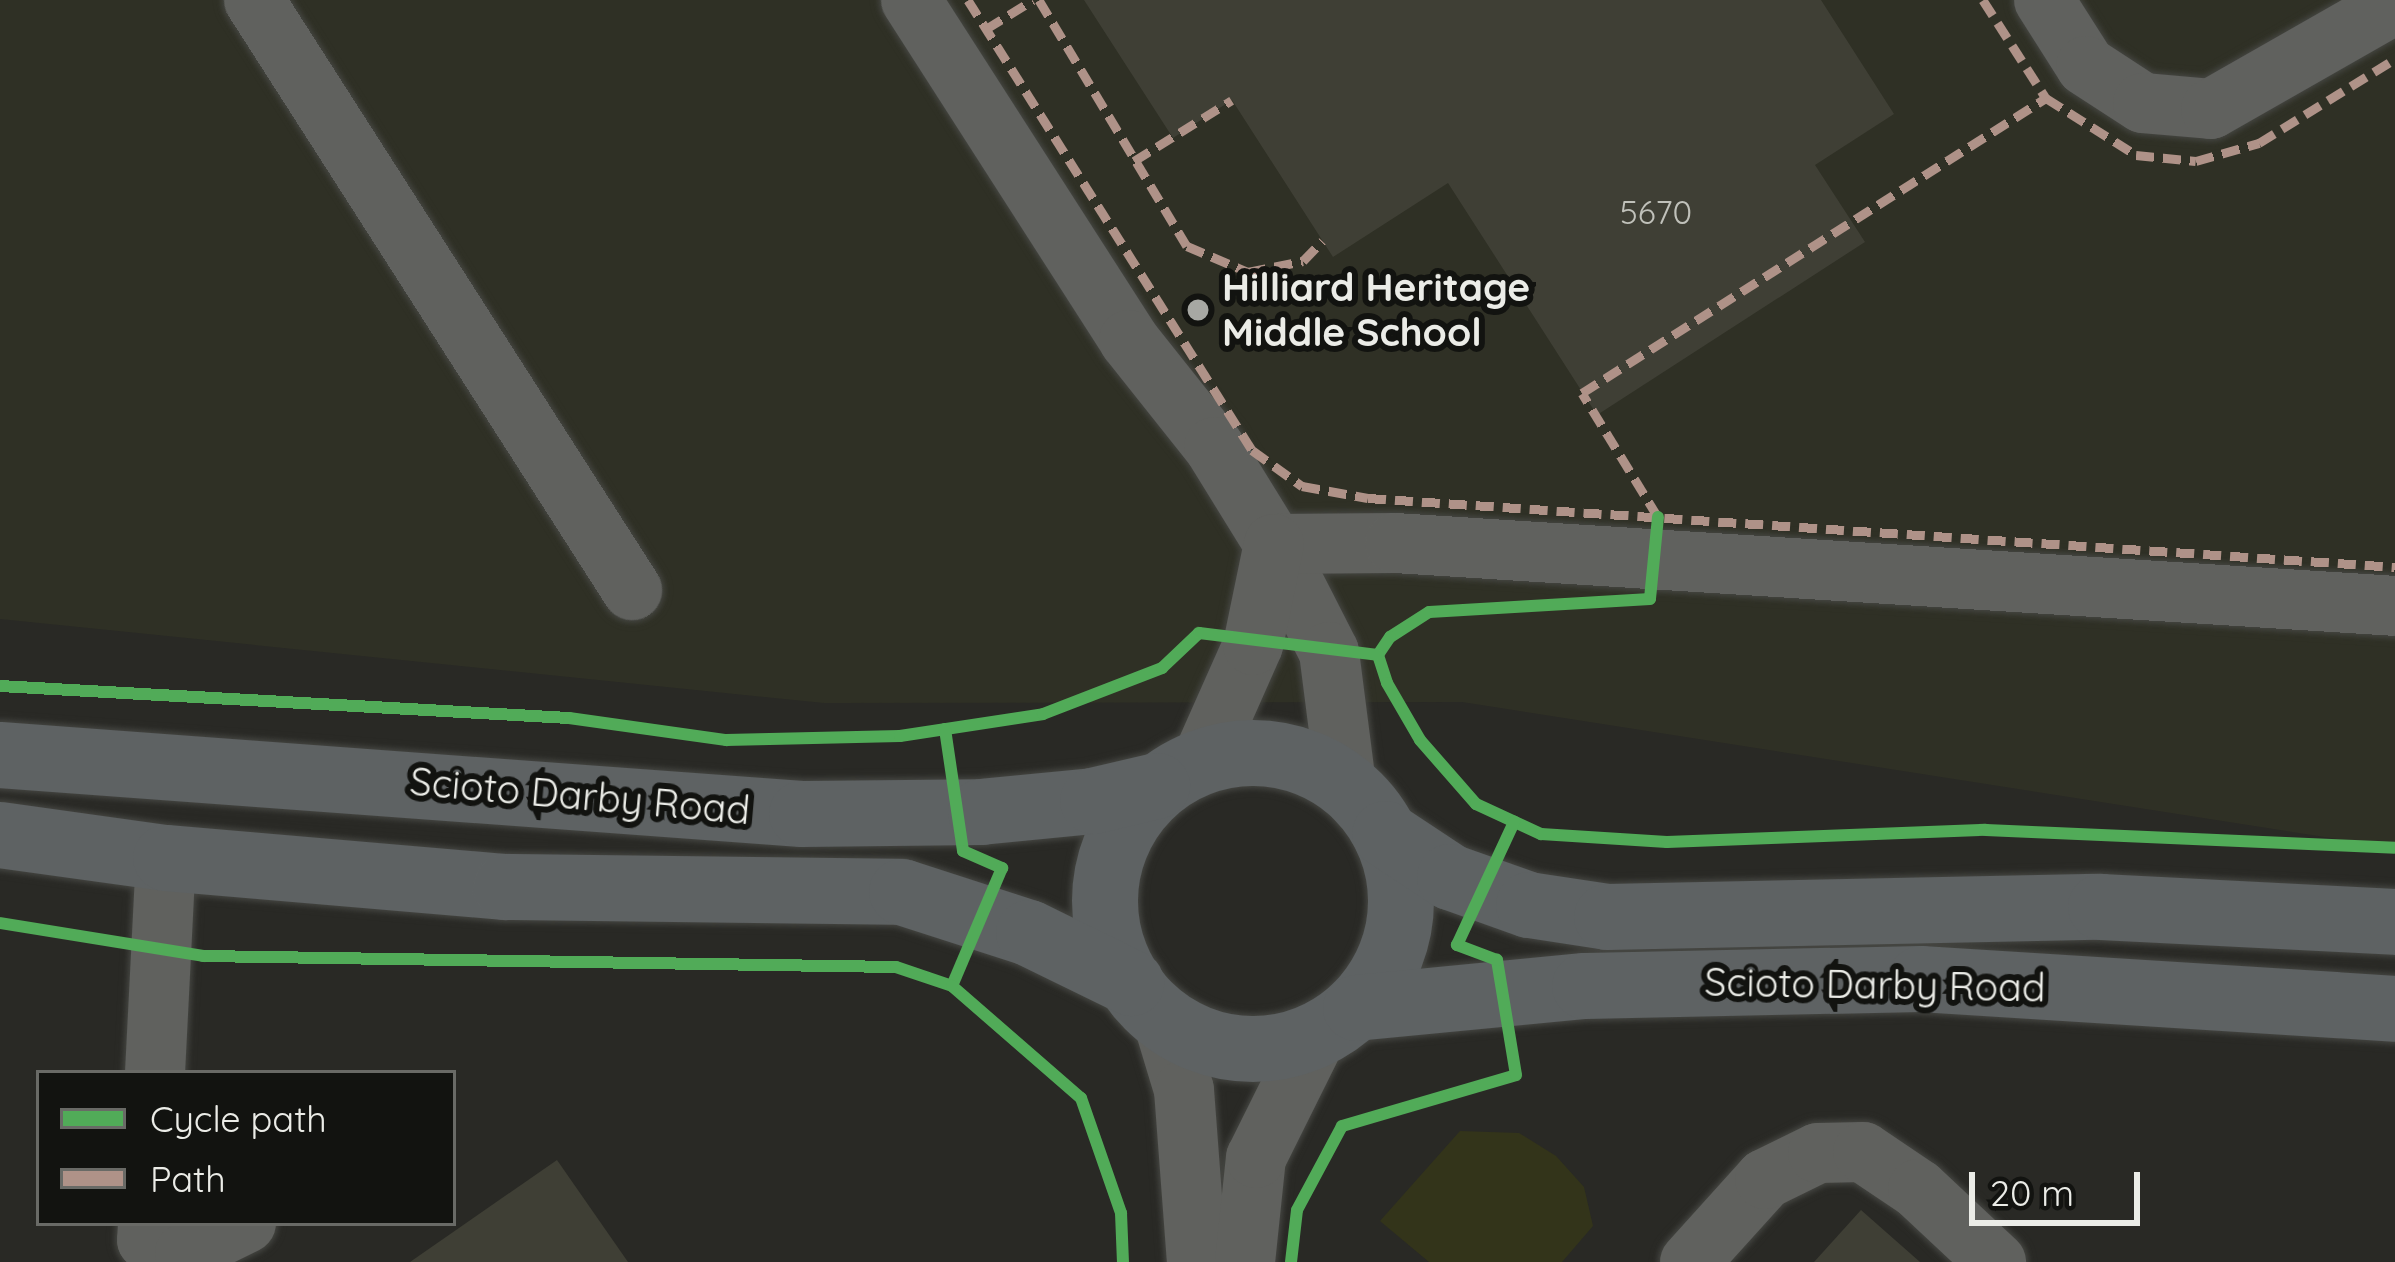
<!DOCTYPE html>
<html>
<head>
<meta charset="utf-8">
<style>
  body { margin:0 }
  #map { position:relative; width:2395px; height:1262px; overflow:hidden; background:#292925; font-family:Quicksand,sans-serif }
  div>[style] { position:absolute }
  .built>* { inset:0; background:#2f3025 }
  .green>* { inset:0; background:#33341a }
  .building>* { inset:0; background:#3f3f35 }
  .roads { filter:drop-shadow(0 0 3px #454642) drop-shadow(0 0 3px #454642) }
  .minor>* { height:60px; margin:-30px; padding:0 30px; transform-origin:30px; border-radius:30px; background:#60615e }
  .major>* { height:66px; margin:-33px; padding:0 33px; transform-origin:33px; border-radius:33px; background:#5e6263 }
  .major>.ring { margin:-33px; padding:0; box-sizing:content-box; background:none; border:66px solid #5e6263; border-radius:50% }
  .quiet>* { height:9px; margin-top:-4.5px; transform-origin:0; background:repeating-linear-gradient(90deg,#af9288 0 18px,transparent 0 27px) }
  .cycleway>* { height:12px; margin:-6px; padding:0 6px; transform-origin:6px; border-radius:6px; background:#51ab58 }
  .dots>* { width:33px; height:33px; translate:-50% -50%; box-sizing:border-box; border:6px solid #121310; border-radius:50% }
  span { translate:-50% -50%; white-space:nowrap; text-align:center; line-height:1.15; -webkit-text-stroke:12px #121310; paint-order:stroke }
  .number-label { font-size:33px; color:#c0c1ba }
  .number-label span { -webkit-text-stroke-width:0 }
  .poi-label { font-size:39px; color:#ebece7; font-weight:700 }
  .left { translate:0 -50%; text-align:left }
  .street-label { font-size:39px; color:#ebece7 }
  .legend { position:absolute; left:36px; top:1070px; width:420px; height:156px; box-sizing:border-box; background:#121310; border:3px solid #696a66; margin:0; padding:15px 21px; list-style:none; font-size:36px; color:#ebece7 }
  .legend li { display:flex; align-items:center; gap:24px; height:60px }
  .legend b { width:60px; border:3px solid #696a66 }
  .scale { position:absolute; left:1969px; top:1172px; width:171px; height:54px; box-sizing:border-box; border:6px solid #ebece7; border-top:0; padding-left:15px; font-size:36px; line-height:42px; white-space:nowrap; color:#ebece7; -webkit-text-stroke:9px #121310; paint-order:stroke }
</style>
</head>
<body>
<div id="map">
  <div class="built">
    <i style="clip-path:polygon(0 0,2395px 0,2395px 848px,1462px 702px,824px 703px,0 619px)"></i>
  </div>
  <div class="green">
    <i style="clip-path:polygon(1460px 1131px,1519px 1133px,1556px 1156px,1584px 1187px,1593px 1226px,1562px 1262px,1429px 1262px,1380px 1221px)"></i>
  </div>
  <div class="building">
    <i style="clip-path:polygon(1084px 0,1821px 0,1894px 114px,1815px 165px,1865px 242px,1597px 415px,1448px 183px,1333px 257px,1232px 100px,1173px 138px)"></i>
    <i style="clip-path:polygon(557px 1160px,628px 1262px,410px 1262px)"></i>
    <i style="clip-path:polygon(1861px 1210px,1920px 1262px,1814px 1262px)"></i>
  </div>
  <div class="roads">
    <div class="minor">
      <i style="left:254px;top:0;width:701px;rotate:57.35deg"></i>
      <i style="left:911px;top:0;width:404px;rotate:57.3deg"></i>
      <i style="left:1129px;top:340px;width:137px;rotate:51.5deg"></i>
      <i style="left:1214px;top:447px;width:114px;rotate:58.3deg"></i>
      <i style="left:1274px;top:544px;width:121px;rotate:63deg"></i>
      <i style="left:1329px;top:652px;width:133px;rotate:82.7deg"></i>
      <i style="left:2044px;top:0;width:78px;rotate:57.5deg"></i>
      <i style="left:2086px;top:66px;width:68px;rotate:33deg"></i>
      <i style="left:2143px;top:103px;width:68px;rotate:5deg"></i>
      <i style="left:2211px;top:109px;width:212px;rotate:-29.7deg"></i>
      <i style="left:1274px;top:544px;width:121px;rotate:-0.5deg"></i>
      <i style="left:1395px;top:543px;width:1002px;rotate:3.6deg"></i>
      <i style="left:1202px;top:760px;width:126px;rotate:-66.1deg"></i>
      <i style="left:1253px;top:645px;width:103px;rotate:-78.3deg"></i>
      <i style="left:1162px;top:1017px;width:76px;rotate:73.2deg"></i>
      <i style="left:1184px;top:1090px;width:172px;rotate:85.7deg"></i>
      <i style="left:155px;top:1073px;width:215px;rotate:-87.1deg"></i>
      <i style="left:148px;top:1223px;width:17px;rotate:93deg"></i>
      <i style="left:147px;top:1240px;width:40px;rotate:18.9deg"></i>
      <i style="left:185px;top:1253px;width:68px;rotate:-26.2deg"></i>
      <i style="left:1245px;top:1262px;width:105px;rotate:-84deg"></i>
      <i style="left:1256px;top:1158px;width:137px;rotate:-63.6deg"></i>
      <i style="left:1690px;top:1262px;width:112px;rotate:-47.9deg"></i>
      <i style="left:1765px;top:1179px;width:59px;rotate:-26.1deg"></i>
      <i style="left:1818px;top:1153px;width:45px;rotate:-1.3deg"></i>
      <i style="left:1863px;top:1152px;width:66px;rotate:33.9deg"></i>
      <i style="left:1918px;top:1189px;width:107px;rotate:43.1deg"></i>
    </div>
    <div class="major">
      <i class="ring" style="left:1105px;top:753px;width:230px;height:230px"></i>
      <i style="left:0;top:755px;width:804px;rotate:4.21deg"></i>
      <i style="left:802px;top:814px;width:179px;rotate:-0.6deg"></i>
      <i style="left:981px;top:812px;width:113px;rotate:-5.6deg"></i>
      <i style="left:1093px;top:801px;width:66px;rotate:-13.2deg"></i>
      <i style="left:1385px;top:834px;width:78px;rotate:33.5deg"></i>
      <i style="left:1450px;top:877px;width:84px;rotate:19.5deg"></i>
      <i style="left:1529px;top:905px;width:79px;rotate:8.7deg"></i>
      <i style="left:1607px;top:917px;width:494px;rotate:-1.2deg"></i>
      <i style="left:2101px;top:907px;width:294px;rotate:2.9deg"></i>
      <i style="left:0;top:835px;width:168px;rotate:7.9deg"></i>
      <i style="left:166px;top:858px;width:341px;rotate:4.9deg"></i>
      <i style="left:506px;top:887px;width:396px;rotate:0.7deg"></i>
      <i style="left:902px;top:892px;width:133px;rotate:17.9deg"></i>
      <i style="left:1029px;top:933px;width:114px;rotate:26.1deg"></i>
      <i style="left:1356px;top:1008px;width:230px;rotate:-5.5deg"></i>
      <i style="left:1585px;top:986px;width:336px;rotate:-1.2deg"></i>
      <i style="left:1921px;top:979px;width:475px;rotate:3.6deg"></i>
    </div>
  </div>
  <div class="quiet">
    <i style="left:968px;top:0;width:532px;rotate:57.74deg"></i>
    <i style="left:1252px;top:450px;width:62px;rotate:35.8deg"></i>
    <i style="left:1302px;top:486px;width:67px;rotate:10.3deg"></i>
    <i style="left:1368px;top:498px;width:1029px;rotate:3.84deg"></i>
    <i style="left:1039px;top:0;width:287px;rotate:59deg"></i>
    <i style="left:1187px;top:246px;width:66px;rotate:23.1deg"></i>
    <i style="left:1248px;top:272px;width:56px;rotate:-11.3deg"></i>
    <i style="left:1303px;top:261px;width:28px;rotate:-46deg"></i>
    <i style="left:1983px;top:0;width:117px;rotate:57.3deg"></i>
    <i style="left:986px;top:29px;width:55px;rotate:-31.7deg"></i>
    <i style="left:1134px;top:161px;width:115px;rotate:-31.9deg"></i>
    <i style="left:1658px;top:517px;width:145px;rotate:-121.5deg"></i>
    <i style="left:1582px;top:393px;width:550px;rotate:-32.45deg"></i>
    <i style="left:2046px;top:98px;width:107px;rotate:32.3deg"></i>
    <i style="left:2136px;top:155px;width:60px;rotate:5.7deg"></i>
    <i style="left:2196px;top:161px;width:66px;rotate:-15.9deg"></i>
    <i style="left:2259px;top:143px;width:160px;rotate:-31.7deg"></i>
  </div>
  <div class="cycleway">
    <i style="left:1658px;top:517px;width:82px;rotate:95.6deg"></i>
    <i style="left:1650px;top:599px;width:221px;rotate:176.6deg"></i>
    <i style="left:1429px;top:612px;width:46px;rotate:147.3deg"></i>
    <i style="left:1390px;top:637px;width:22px;rotate:124deg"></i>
    <i style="left:1378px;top:655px;width:29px;rotate:72deg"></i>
    <i style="left:1387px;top:683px;width:66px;rotate:59.9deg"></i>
    <i style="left:1420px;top:740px;width:85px;rotate:48.8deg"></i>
    <i style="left:1476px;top:804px;width:72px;rotate:24.8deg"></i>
    <i style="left:1541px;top:834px;width:126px;rotate:3.6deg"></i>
    <i style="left:1667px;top:842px;width:319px;rotate:-2.2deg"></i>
    <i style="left:1986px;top:830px;width:409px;rotate:2.5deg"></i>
    <i style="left:0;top:686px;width:570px;rotate:3.22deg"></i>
    <i style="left:569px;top:718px;width:159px;rotate:8deg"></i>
    <i style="left:726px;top:740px;width:174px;rotate:-1.3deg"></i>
    <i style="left:900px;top:736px;width:145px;rotate:-8.7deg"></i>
    <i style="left:1043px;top:714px;width:128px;rotate:-21.1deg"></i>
    <i style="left:1162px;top:668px;width:51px;rotate:-43.4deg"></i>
    <i style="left:1199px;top:633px;width:180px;rotate:7deg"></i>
    <i style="left:945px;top:729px;width:123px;rotate:81.6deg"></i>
    <i style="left:963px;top:851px;width:43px;rotate:23.6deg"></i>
    <i style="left:1002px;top:868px;width:128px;rotate:113deg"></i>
    <i style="left:0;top:923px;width:206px;rotate:9.2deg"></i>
    <i style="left:203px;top:956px;width:693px;rotate:0.91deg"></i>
    <i style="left:896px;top:967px;width:59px;rotate:18.7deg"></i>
    <i style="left:952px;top:986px;width:171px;rotate:41deg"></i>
    <i style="left:1081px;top:1098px;width:122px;rotate:70.8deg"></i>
    <i style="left:1121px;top:1213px;width:49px;rotate:87.7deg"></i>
    <i style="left:1291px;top:1262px;width:52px;rotate:-83.4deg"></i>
    <i style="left:1297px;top:1210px;width:95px;rotate:-61.8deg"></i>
    <i style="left:1342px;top:1126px;width:181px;rotate:-16.3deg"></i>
    <i style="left:1516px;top:1075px;width:117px;rotate:-99.4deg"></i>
    <i style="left:1497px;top:960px;width:43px;rotate:-159.4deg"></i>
    <i style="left:1457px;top:945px;width:136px;rotate:-65.1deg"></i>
  </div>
  <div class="dots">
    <i style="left:1198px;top:310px;background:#a7a8a3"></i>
  </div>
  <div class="number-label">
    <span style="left:1656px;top:212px">5670</span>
  </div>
  <div class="poi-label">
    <span class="left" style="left:1222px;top:310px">Hilliard Heritage<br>Middle School</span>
  </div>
  <div class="street-label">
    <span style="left:580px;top:796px;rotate:5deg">Scioto Darby Road</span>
    <span style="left:1875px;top:985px;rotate:1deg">Scioto Darby Road</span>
  </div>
  <ul class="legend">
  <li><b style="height:15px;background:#51ab58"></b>Cycle path</li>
  <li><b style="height:15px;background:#af9288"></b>Path</li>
  </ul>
  <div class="scale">20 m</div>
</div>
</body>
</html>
